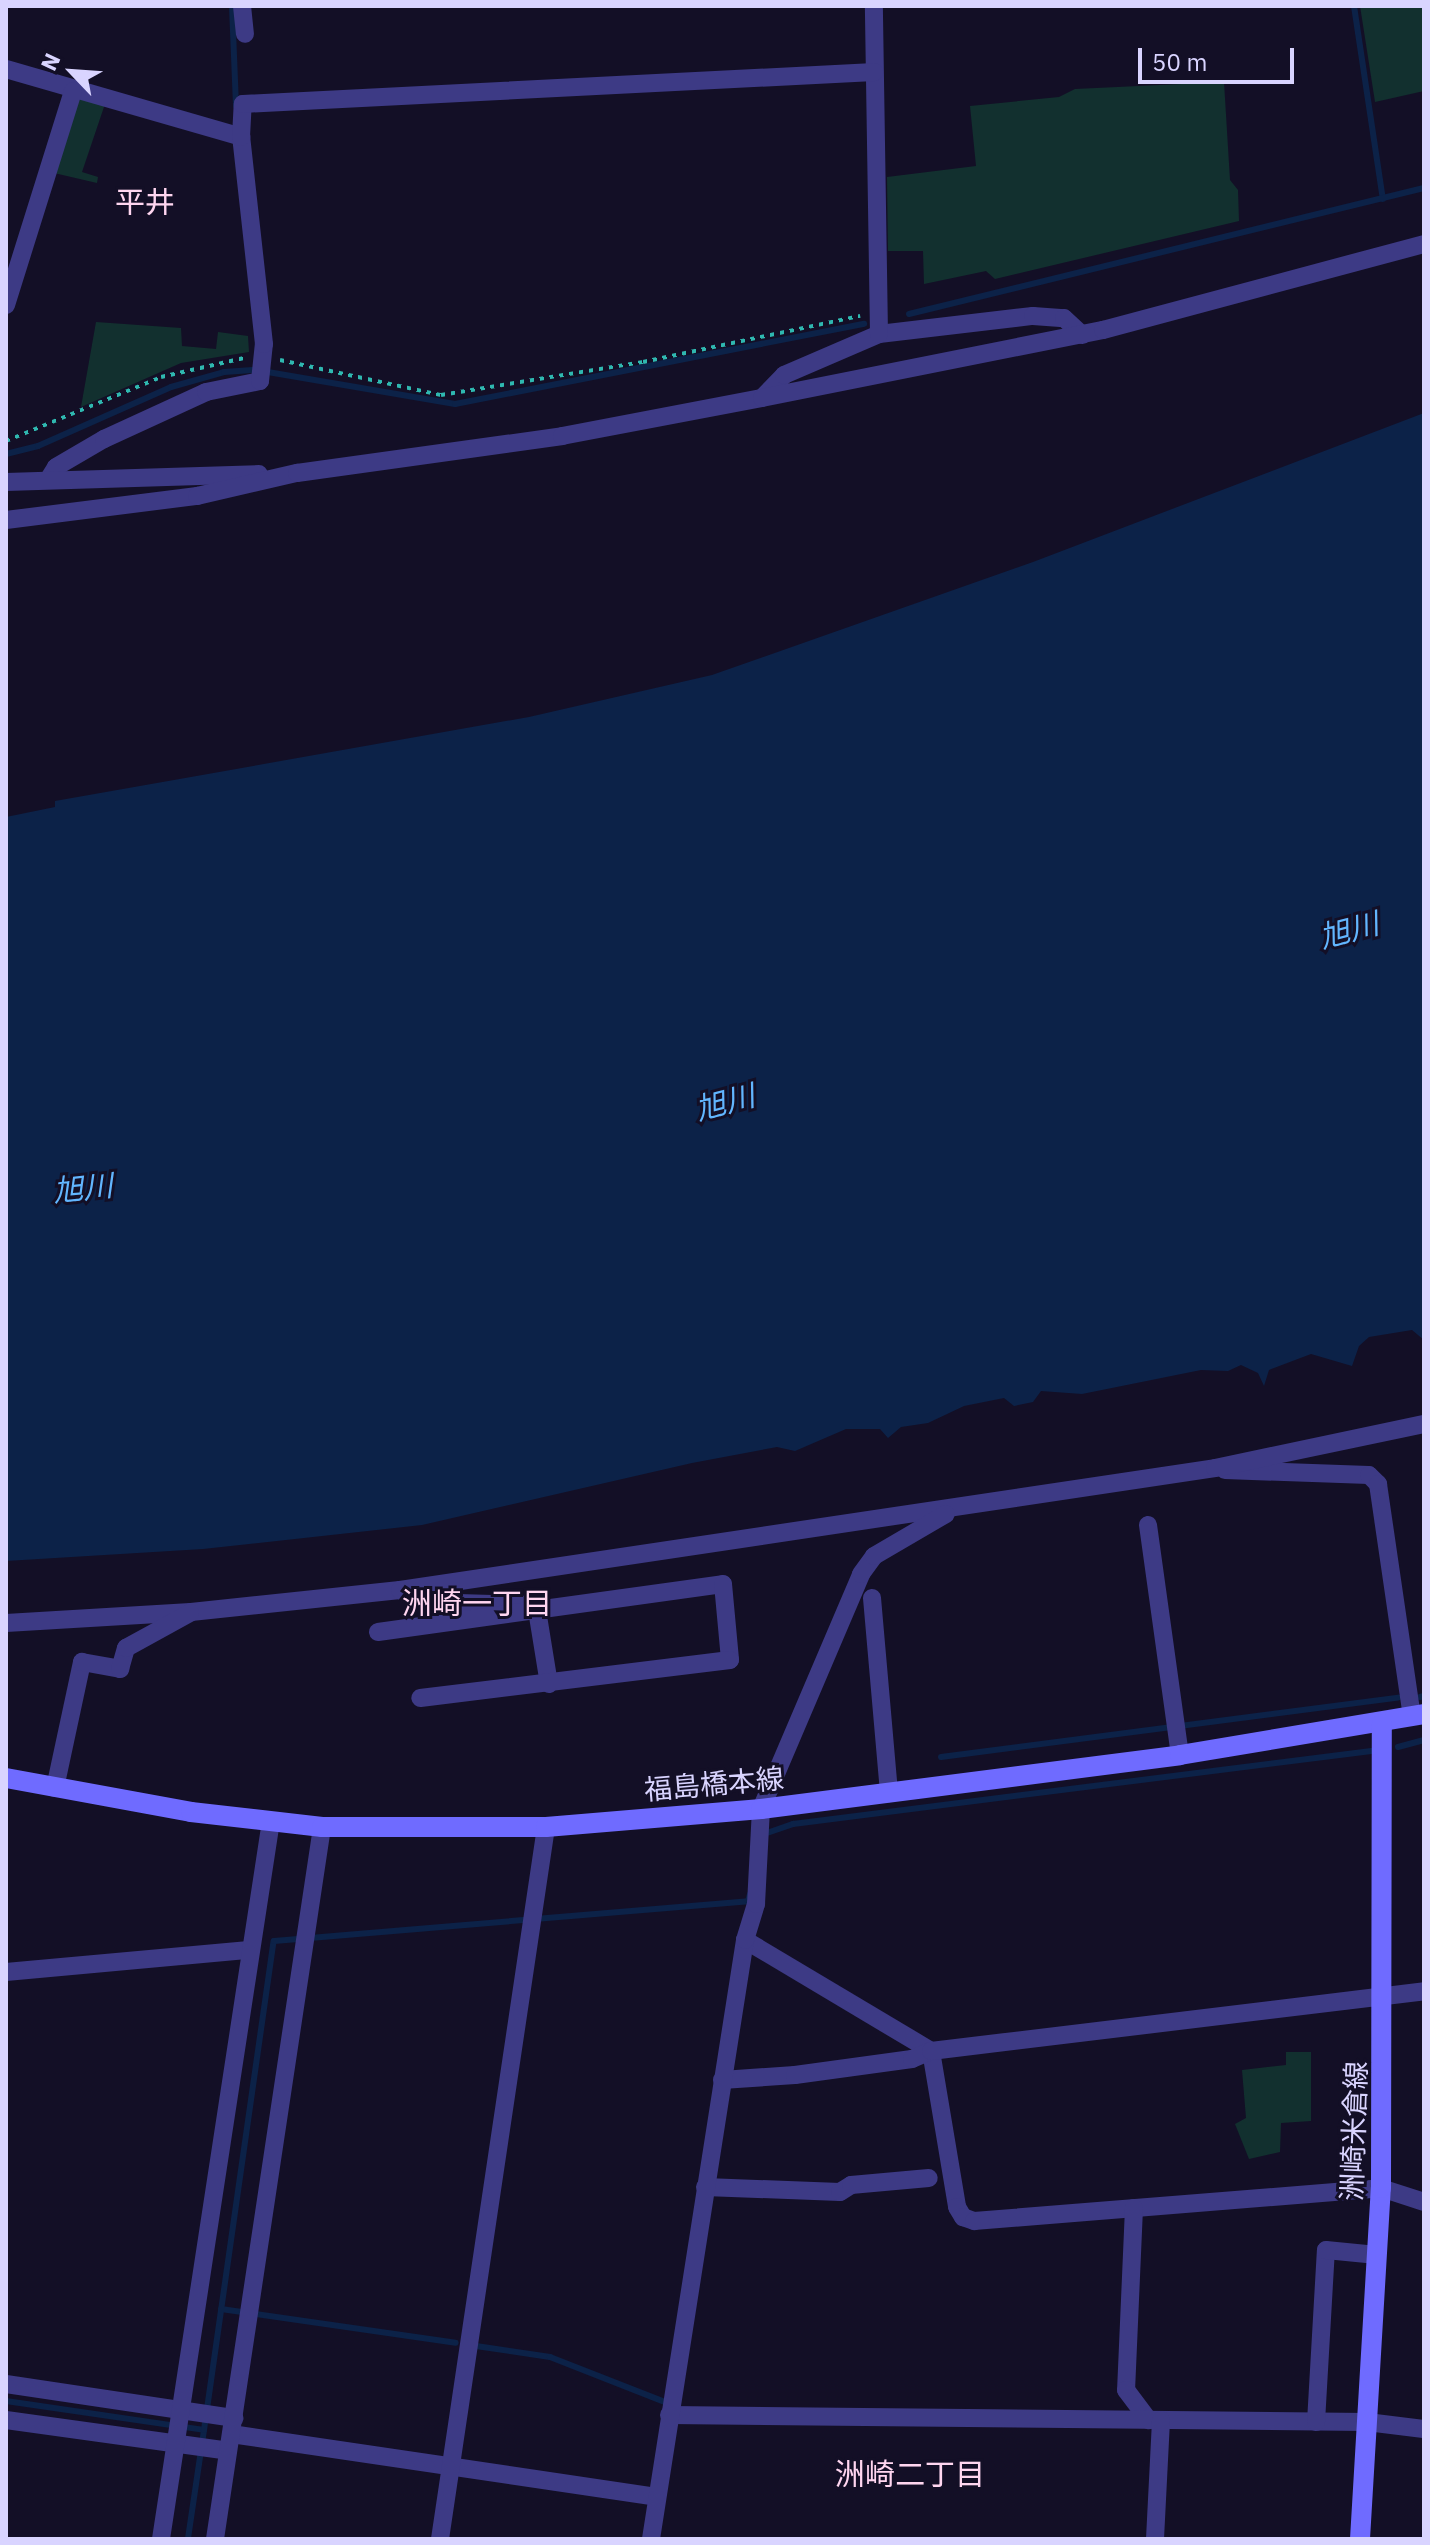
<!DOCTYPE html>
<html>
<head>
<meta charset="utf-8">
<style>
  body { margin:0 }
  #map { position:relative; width:1430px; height:2545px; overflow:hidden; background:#130f26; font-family:"IBM Plex Sans","Noto Sans JP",sans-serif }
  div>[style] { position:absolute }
  .green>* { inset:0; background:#12302f }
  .water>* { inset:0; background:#0c2248 }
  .stream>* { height:6px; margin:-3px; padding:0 3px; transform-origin:3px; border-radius:3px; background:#0c2248 }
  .path>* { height:4px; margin-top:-2px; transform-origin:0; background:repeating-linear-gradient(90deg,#2fb8b0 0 4px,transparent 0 10px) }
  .minor>* { height:18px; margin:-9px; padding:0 9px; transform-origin:9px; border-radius:9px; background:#3d3a85 }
  .secondary>* { height:20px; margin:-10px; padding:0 10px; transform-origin:10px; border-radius:10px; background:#6f6bff }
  span { translate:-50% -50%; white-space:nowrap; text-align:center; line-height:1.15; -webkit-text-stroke:6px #130f26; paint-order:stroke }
  .street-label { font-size:28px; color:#d9d4ff }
  .neighbourhood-label { font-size:30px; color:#ffd6f0 }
  .water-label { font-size:30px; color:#62b6ff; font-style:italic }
  .frame { position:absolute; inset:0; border:8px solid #d9d4ff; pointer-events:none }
  .north { position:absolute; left:32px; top:32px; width:80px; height:80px; -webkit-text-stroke:6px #130f26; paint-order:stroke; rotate:295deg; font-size:22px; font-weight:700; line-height:32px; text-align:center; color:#d9d4ff }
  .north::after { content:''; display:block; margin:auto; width:28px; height:36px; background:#d9d4ff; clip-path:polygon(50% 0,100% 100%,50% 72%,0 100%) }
  .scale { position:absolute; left:1138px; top:48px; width:156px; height:36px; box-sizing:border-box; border:4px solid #d9d4ff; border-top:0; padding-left:10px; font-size:24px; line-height:28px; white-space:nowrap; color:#d9d4ff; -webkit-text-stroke:6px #130f26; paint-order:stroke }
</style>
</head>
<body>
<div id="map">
  <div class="green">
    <i style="clip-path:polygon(1360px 6px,1424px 6px,1424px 91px,1375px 102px)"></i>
    <i style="clip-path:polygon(1224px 82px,1230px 180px,1238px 190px,1239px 221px,995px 279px,986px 271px,924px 284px,923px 251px,888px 251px,887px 177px,976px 166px,970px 106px,1059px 97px,1075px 89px)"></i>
    <i style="clip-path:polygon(88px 95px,106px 101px,82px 172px,98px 177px,97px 183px,54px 173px,76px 102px)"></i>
    <i style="clip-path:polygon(96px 322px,181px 328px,182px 346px,216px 349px,218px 332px,248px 336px,249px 352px,181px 363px,81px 407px)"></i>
    <i style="clip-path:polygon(1286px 2052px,1311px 2052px,1311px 2121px,1281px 2123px,1280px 2152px,1249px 2159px,1235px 2124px,1246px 2118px,1242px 2070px,1286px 2065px)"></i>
  </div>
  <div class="water">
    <i style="clip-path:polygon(1424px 413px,1424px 1340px,1412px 1330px,1369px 1337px,1359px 1346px,1352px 1366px,1311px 1354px,1269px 1370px,1264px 1386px,1258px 1373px,1241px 1365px,1228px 1371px,1201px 1370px,1082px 1394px,1041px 1391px,1033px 1402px,1014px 1406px,1004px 1398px,964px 1406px,928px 1423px,901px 1427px,888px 1438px,880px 1429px,846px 1429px,795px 1451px,777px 1447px,692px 1463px,422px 1525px,203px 1549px,6px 1561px,6px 817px,55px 807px,55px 801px,529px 717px,712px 675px,1033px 562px)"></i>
  </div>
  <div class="stream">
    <i style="left:232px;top:6px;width:100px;rotate:87.7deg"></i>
    <i style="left:1354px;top:6px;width:195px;rotate:81.5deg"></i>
    <i style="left:909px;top:314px;width:530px;rotate:-13.75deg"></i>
    <i style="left:6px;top:454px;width:33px;rotate:-14deg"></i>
    <i style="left:38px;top:446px;width:145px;rotate:-23.9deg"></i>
    <i style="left:171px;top:387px;width:55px;rotate:-15.8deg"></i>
    <i style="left:224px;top:372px;width:32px;rotate:-4deg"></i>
    <i style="left:256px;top:370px;width:202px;rotate:9.7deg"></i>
    <i style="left:455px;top:404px;width:417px;rotate:-11.1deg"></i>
    <i style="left:1420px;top:1697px;width:4px;rotate:-14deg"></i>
    <i style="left:1398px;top:1747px;width:27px;rotate:-15deg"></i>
    <i style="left:941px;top:1757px;width:461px;rotate:-7.4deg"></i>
    <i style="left:764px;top:1834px;width:31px;rotate:-19deg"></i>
    <i style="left:793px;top:1824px;width:583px;rotate:-7.2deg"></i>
    <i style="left:221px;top:2309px;width:237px;rotate:8.2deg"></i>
    <i style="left:476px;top:2346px;width:75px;rotate:8.5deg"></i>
    <i style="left:550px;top:2357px;width:123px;rotate:21.4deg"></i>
    <i style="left:6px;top:2401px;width:200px;rotate:8.3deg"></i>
    <i style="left:204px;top:2430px;width:110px;rotate:98.4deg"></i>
    <i style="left:204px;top:2430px;width:494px;rotate:-81.9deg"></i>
    <i style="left:274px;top:1941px;width:476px;rotate:-4.8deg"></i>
    <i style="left:748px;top:1901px;width:7px;rotate:-74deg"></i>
  </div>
  <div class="path">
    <i style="left:280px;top:360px;width:165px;rotate:12.3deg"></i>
    <i style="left:441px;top:395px;width:205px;rotate:-9.3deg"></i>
    <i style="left:643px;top:362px;width:222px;rotate:-12deg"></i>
    <i style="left:6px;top:441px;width:168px;rotate:-22.4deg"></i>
    <i style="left:161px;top:377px;width:85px;rotate:-12.9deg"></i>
  </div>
  <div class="minor">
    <i style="left:242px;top:6px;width:28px;rotate:84deg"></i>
    <i style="left:6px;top:69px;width:245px;rotate:16.1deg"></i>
    <i style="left:6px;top:305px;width:224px;rotate:-72.6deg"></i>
    <i style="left:879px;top:334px;width:155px;rotate:-6.7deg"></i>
    <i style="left:1033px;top:316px;width:31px;rotate:4deg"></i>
    <i style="left:1064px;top:318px;width:25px;rotate:43deg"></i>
    <i style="left:762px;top:398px;width:32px;rotate:-46deg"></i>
    <i style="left:784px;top:375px;width:103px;rotate:-23.3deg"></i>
    <i style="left:879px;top:334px;width:328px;rotate:-90.9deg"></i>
    <i style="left:48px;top:480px;width:15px;rotate:-58deg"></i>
    <i style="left:56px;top:467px;width:56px;rotate:-30.3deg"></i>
    <i style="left:104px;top:439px;width:112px;rotate:-24.7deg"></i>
    <i style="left:206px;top:392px;width:55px;rotate:-11.5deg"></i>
    <i style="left:260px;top:381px;width:37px;rotate:-84deg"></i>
    <i style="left:264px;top:344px;width:208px;rotate:-96.3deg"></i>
    <i style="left:241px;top:137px;width:33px;rotate:-87deg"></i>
    <i style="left:243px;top:104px;width:632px;rotate:-2.9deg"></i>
    <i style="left:6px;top:482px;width:253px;rotate:-1.8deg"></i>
    <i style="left:6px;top:520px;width:193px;rotate:-7.2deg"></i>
    <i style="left:197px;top:496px;width:103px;rotate:-13deg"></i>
    <i style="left:297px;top:473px;width:268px;rotate:-7.9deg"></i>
    <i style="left:562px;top:436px;width:204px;rotate:-10.8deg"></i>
    <i style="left:762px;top:398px;width:348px;rotate:-11.3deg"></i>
    <i style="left:1103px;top:330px;width:332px;rotate:-15deg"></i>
    <i style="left:1225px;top:1470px;width:144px;rotate:2deg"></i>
    <i style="left:1369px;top:1475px;width:13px;rotate:45deg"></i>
    <i style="left:1378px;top:1484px;width:235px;rotate:81.7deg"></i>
    <i style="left:1148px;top:1525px;width:232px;rotate:82.1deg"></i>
    <i style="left:400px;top:1590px;width:26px;rotate:28deg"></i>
    <i style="left:423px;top:1602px;width:108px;rotate:1.6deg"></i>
    <i style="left:531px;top:1605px;width:8px;rotate:40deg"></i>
    <i style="left:537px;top:1610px;width:75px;rotate:80.8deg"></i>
    <i style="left:872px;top:1598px;width:196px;rotate:85deg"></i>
    <i style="left:6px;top:1623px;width:185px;rotate:-3.4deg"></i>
    <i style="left:191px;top:1612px;width:210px;rotate:-6deg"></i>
    <i style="left:400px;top:1590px;width:824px;rotate:-8.51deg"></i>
    <i style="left:1215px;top:1468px;width:214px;rotate:-11.9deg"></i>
    <i style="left:378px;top:1632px;width:348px;rotate:-7.9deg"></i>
    <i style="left:723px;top:1584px;width:76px;rotate:84.7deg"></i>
    <i style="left:730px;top:1660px;width:312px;rotate:173deg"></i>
    <i style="left:55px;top:1788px;width:129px;rotate:-77.9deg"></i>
    <i style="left:82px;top:1662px;width:39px;rotate:10deg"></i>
    <i style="left:120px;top:1669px;width:22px;rotate:-74deg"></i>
    <i style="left:126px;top:1648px;width:73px;rotate:-28.7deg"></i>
    <i style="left:745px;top:1940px;width:217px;rotate:30.8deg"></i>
    <i style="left:931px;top:2051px;width:158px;rotate:80.5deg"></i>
    <i style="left:957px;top:2207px;width:12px;rotate:59deg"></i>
    <i style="left:963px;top:2217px;width:12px;rotate:20deg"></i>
    <i style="left:974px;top:2221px;width:408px;rotate:-4.6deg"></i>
    <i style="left:1381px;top:2188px;width:45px;rotate:18deg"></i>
    <i style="left:6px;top:1972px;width:244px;rotate:-5.2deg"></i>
    <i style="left:722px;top:2080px;width:73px;rotate:-3.9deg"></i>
    <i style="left:795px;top:2075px;width:118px;rotate:-7.8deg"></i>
    <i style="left:912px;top:2059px;width:21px;rotate:-23deg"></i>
    <i style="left:931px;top:2051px;width:497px;rotate:-6.9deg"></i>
    <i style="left:705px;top:2187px;width:135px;rotate:2.1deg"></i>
    <i style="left:840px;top:2192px;width:13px;rotate:-32deg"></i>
    <i style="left:851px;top:2185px;width:78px;rotate:-5.1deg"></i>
    <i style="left:1134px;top:2208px;width:182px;rotate:92.5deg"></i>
    <i style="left:1126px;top:2390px;width:38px;rotate:53deg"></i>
    <i style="left:6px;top:2384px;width:231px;rotate:8.5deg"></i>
    <i style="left:669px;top:2415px;width:698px;rotate:0.57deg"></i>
    <i style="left:1367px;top:2422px;width:57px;rotate:7deg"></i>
    <i style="left:6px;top:2420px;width:224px;rotate:7.9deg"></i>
    <i style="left:1316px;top:2422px;width:172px;rotate:-86.7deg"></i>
    <i style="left:1326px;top:2250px;width:51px;rotate:5.6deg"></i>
    <i style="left:231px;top:2434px;width:430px;rotate:8.4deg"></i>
    <i style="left:161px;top:2539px;width:726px;rotate:-81.29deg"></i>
    <i style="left:215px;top:2539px;width:720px;rotate:-81.45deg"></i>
    <i style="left:440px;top:2539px;width:720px;rotate:-81.53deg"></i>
    <i style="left:651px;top:2539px;width:606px;rotate:-81.08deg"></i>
    <i style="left:745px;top:1940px;width:38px;rotate:-73deg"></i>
    <i style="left:756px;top:1904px;width:95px;rotate:-87deg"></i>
    <i style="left:761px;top:1809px;width:255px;rotate:-66.9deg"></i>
    <i style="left:861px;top:1574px;width:22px;rotate:-54deg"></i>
    <i style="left:874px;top:1556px;width:83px;rotate:-30.3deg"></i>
    <i style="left:1155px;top:2539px;width:119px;rotate:-87.1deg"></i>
  </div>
  <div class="secondary">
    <i style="left:6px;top:1778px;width:188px;rotate:10.4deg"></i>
    <i style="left:191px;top:1812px;width:132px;rotate:6.5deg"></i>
    <i style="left:322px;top:1827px;width:224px"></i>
    <i style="left:546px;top:1827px;width:216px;rotate:-4.8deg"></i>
    <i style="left:761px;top:1809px;width:422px;rotate:-7.3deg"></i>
    <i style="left:1180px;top:1755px;width:247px;rotate:-9.5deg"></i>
    <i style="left:1360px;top:2539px;width:352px;rotate:-86.6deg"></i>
    <i style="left:1381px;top:2188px;width:464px;rotate:-89.9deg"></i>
  </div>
  <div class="street-label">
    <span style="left:714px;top:1784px;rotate:-5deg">福島橋本線</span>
    <span style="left:1354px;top:2131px;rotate:-88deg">洲崎米倉線</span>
  </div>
  <div class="neighbourhood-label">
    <span style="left:145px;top:202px">平井</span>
    <span style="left:477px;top:1603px">洲崎一丁目</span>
    <span style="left:910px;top:2474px">洲崎二丁目</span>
  </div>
  <div class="water-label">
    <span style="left:1349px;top:930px;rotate:-15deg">旭川</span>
    <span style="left:725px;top:1102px;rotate:-15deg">旭川</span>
    <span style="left:83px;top:1188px;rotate:-6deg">旭川</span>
  </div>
  <div class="frame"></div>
  <div class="north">N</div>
  <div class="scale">50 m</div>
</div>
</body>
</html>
